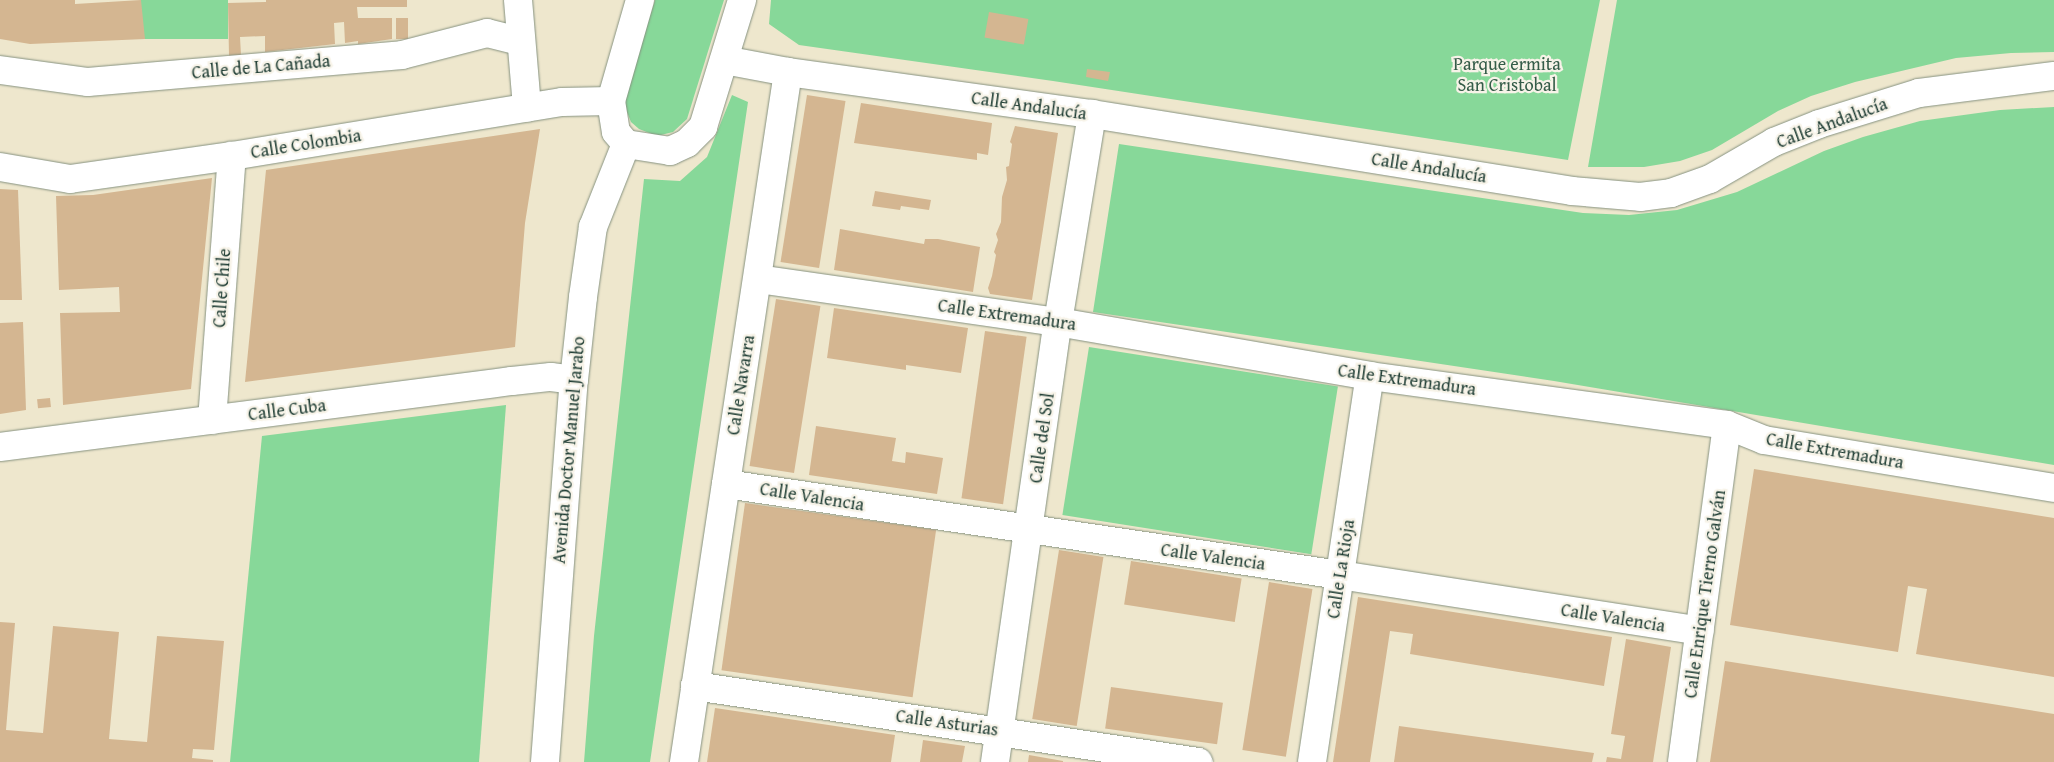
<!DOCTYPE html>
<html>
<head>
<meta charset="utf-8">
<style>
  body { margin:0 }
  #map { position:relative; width:2054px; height:762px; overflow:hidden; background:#eee7cd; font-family:"Gentium Book Plus",serif }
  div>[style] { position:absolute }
  .green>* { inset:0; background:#87d899; transform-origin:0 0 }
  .building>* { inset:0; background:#d4b691; transform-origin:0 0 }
  .roads { filter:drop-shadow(0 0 1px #869280) drop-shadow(0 0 1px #869280) }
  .minor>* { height:28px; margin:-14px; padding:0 14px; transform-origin:14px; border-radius:14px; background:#fff }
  span { translate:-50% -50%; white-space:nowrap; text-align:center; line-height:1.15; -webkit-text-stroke:4.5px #f7f3e8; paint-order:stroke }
  .park-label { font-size:18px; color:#345c48 }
  .street-label { font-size:18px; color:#1f3d34 }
</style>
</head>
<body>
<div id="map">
  <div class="green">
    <i style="left:141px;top:0;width:87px;height:39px"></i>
    <i style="clip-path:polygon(655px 0,724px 0,687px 119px,673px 132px,657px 136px,639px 129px,631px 122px,625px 107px,625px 97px)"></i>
    <i style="clip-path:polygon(771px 0,1600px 0,1568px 160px,1053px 81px,799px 45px,769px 24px)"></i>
    <i style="clip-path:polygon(1617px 0,2054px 0,2054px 52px,2011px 53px,1956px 58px,1855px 82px,1811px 96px,1778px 111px,1712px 150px,1680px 161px,1644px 167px,1588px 167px)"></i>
    <i style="clip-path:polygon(732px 95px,748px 102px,650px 762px,584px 762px,594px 636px,644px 179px,680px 181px,707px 157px)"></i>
    <i style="clip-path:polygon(2054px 107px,2054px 465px,1554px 381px,1093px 312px,1119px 144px,1583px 213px,1629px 215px,1677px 210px,1737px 192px,1824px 151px,1863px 137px,1920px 121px,2000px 110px)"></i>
    <i style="left:1089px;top:347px;width:252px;height:170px;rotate:9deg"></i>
    <i style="clip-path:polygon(506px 405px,479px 762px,230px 762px,262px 436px)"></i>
  </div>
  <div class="building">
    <i style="clip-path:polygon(0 0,75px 0,75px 4px,141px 0,145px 39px,30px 44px,0 39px)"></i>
    <i style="clip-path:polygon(266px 0,407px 0,407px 7px,357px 7px,358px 18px,392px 18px,392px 39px,358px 44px,358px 41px,345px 43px,344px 22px,334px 23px,335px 44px,265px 52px,265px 36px,240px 37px,241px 55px,229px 56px,228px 3px,266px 2px)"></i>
    <i style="left:989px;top:12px;width:40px;height:26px;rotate:10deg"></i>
    <i style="left:396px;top:18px;width:12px;height:21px"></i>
    <i style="clip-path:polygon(1087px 69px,1110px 72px,1108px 81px,1086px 77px)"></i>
    <i style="left:807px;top:95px;width:39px;height:169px;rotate:9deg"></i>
    <i style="clip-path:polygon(861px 103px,992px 123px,988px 155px,977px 153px,977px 160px,854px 143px)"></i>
    <i style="clip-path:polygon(1015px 126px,1058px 133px,1032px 300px,990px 294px,988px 288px,992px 276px,996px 255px,994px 252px,998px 240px,996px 234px,1001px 222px,1002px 197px,1007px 180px,1006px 167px,1009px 166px,1012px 144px,1010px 142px)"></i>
    <i style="clip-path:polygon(540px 129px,525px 223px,515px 347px,245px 382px,266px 170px)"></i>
    <i style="clip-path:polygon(212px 178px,191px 389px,63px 405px,60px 313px,120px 312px,119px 287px,59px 290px,56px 196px,93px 195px)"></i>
    <i style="clip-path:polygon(0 189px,18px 190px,22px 300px,0 300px)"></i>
    <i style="clip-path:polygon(875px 191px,931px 200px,929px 210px,901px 206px,900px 210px,872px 206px)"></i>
    <i style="clip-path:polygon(840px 229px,924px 244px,925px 239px,938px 239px,980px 247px,973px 292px,834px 270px)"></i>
    <i style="left:776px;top:299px;width:45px;height:169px;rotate:9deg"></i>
    <i style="clip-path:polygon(834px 308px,968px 328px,961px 373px,906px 365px,906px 370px,827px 358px)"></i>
    <i style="clip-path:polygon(23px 322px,26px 410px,0 414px,0 323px)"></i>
    <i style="left:985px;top:331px;width:42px;height:169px;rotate:8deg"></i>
    <i style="left:50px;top:398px;width:9px;height:13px;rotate:84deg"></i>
    <i style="clip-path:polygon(816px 426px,896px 438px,892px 461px,905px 463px,906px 452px,943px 458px,937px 494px,809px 475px)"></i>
    <i style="clip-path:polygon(1754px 469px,2054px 518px,2054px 677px,1916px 654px,1927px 589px,1908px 586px,1898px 652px,1730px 625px)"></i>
    <i style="left:745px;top:503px;width:193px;height:169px;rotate:8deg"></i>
    <i style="left:1059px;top:550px;width:45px;height:171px;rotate:9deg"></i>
    <i style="left:1131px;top:561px;width:112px;height:44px;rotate:9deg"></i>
    <i style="left:1269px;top:582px;width:44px;height:170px;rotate:9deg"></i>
    <i style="clip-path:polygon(1358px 597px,1612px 637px,1604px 686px,1410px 654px,1413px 634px,1390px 631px,1370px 762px,1333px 762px)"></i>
    <i style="clip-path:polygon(0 622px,15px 623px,6px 730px,43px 733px,53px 626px,119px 632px,109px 739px,147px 742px,157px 636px,224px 641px,214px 750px,193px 749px,192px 758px,213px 760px,213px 762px,0 762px)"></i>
    <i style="clip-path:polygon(1626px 639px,1671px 647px,1653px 762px,1606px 762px,1607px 757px,1621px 759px,1625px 736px,1611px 734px)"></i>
    <i style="clip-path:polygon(1725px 661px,2054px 714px,2054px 762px,1710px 762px)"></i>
    <i style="left:1111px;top:687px;width:113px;height:42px;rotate:8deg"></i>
    <i style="clip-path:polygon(715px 708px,895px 735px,891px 762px,707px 762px)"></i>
    <i style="clip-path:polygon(1399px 726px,1594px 753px,1592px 762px,1394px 762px)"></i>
    <i style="clip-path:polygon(923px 740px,965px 746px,962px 762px,920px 762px)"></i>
    <i style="clip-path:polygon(1029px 755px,1063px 761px,1063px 762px,1028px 762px)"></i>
  </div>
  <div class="roads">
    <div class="minor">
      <i style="left:518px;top:0;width:108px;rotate:85.2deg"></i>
      <i style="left:640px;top:0;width:105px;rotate:106deg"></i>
      <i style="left:611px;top:101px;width:31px;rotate:81deg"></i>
      <i style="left:616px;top:132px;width:16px;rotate:50deg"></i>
      <i style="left:626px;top:144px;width:45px;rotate:9deg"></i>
      <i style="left:670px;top:151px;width:19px;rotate:-25deg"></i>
      <i style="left:687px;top:143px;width:23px;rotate:-45deg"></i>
      <i style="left:703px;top:127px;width:133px;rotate:-72.9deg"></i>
      <i style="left:0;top:70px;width:89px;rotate:7.8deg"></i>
      <i style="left:88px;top:82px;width:315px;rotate:-4.9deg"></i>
      <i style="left:402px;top:55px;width:88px;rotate:-14.5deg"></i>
      <i style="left:487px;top:33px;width:34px;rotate:14deg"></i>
      <i style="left:788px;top:72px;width:307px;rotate:7.9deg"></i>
      <i style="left:1092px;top:114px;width:486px;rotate:9.1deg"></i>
      <i style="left:1572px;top:191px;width:68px;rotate:5deg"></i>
      <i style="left:1640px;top:197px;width:31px;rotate:-7deg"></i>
      <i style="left:1671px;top:193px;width:41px;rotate:-19.7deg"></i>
      <i style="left:1710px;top:179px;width:74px;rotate:-30deg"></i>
      <i style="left:1774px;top:142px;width:48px;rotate:-21.8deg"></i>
      <i style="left:1819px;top:124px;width:105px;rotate:-17.2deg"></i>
      <i style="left:1919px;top:93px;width:136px;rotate:-7.2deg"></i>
      <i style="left:0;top:167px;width:71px;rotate:9.7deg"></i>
      <i style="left:70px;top:179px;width:164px;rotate:-8.1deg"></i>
      <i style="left:232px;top:156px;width:334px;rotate:-9.3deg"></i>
      <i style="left:562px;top:102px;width:49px;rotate:-1.2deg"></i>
      <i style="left:758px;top:279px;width:303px;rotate:8.2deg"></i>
      <i style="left:1058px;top:322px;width:317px;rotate:9.8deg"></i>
      <i style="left:1370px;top:376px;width:360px;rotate:7.8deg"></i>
      <i style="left:1727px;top:425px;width:40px;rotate:22deg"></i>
      <i style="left:1764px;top:440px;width:294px;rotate:9.4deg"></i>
      <i style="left:212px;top:420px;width:265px;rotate:-85.7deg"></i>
      <i style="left:0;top:447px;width:516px;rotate:-7.35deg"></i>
      <i style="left:512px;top:381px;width:39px;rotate:-6deg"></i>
      <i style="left:551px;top:377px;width:23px;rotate:7deg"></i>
      <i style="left:726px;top:484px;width:621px;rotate:8.43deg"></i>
      <i style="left:1340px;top:575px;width:364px;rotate:8.8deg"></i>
      <i style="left:695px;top:686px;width:509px;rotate:8.59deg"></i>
      <i style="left:545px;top:762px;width:383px;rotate:-85.7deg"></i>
      <i style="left:574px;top:380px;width:83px;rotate:-83.8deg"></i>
      <i style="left:583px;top:297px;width:71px;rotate:-81.9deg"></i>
      <i style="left:593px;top:227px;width:89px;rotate:-68.3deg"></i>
      <i style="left:684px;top:762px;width:698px;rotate:-81.43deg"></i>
      <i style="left:788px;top:72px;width:65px;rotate:-169.4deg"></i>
      <i style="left:995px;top:762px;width:444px;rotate:-81.9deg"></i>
      <i style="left:1058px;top:322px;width:211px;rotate:-80.7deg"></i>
      <i style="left:1312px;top:762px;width:390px;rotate:-81.5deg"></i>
      <i style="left:1682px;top:762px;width:340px;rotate:-82.4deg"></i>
    </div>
  </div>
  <div class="park-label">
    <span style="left:1507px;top:75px">Parque ermita<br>San Cristobal</span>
  </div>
  <div class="street-label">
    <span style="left:261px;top:67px;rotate:-5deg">Calle de La Cañada</span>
    <span style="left:1029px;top:106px;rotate:8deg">Calle Andalucía</span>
    <span style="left:1832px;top:123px;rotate:-20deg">Calle Andalucía</span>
    <span style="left:306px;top:144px;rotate:-9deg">Calle Colombia</span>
    <span style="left:1429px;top:168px;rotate:9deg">Calle Andalucía</span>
    <span style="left:222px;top:288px;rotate:-86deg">Calle Chile</span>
    <span style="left:1007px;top:315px;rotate:8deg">Calle Extremadura</span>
    <span style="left:1407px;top:380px;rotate:8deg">Calle Extremadura</span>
    <span style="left:741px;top:385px;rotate:-81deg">Calle Navarra</span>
    <span style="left:287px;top:410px;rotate:-7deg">Calle Cuba</span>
    <span style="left:1042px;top:438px;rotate:-82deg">Calle del Sol</span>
    <span style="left:569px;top:450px;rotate:-85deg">Avenida Doctor Manuel Jarabo</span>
    <span style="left:1835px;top:451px;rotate:10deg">Calle Extremadura</span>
    <span style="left:812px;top:497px;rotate:9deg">Calle Valencia</span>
    <span style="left:1213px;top:557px;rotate:8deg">Calle Valencia</span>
    <span style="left:1341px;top:569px;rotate:-81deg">Calle La Rioja</span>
    <span style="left:1705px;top:594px;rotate:-82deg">Calle Enrique Tierno Galván</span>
    <span style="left:1613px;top:618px;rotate:9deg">Calle Valencia</span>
    <span style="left:947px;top:723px;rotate:8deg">Calle Asturias</span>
  </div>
</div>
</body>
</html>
